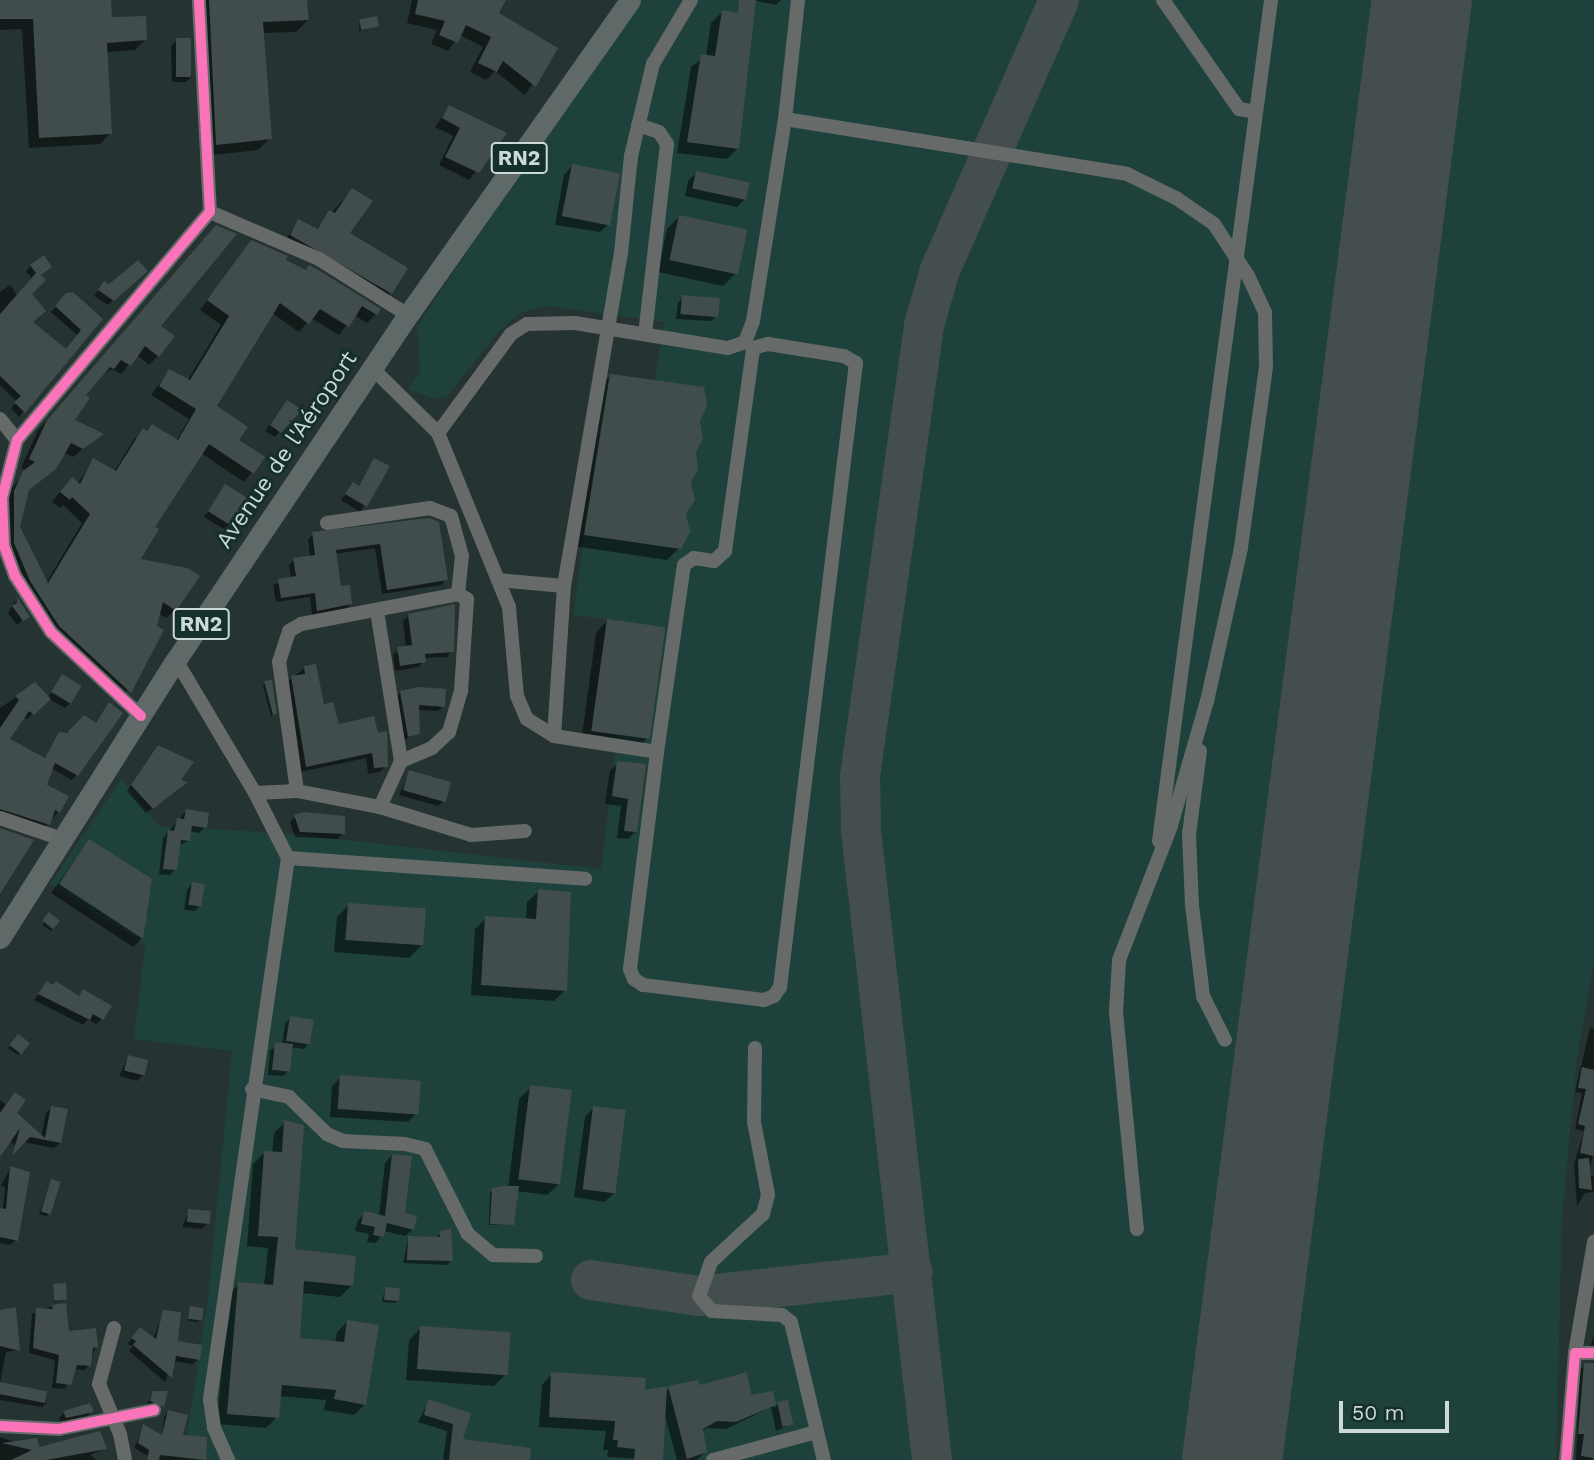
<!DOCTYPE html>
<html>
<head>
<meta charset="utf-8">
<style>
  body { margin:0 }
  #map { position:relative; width:1594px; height:1460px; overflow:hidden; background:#253332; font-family:"Work Sans",sans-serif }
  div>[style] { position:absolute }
  .built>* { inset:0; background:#1f413c }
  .shadow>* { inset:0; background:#0007; transform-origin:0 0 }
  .taxiway>* { height:40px; margin:-20px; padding:0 20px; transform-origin:20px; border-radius:20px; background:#444e4e }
  .runway>* { height:100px; margin:-50px; padding:0 50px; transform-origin:50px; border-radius:50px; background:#444e4e }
  .building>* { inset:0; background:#414d4c; transform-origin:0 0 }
  .minor>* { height:14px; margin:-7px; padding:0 7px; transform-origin:7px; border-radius:7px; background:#666b6a }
  .highway>* { height:21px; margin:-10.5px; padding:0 10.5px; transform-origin:10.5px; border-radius:10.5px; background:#5e6968 }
  .cycleway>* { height:10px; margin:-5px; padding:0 5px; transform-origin:5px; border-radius:5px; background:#fb73b8 }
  span { translate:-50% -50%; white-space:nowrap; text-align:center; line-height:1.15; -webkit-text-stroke:6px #152f2c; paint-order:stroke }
  .shield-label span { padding:2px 5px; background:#152f2c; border:2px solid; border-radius:5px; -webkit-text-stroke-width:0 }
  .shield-label { font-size:21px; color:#cbd9d7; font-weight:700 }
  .street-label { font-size:23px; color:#cbd9d7 }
  .scale { position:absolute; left:1339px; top:1401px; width:110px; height:32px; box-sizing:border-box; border:4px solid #cbd9d7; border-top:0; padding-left:9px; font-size:21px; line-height:24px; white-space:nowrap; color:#cbd9d7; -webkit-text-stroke:5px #152f2c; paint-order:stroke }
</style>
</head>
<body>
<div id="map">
  <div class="built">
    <i style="clip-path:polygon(639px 0,1594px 0,1594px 963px,1577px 1058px,1562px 1220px,1556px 1460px,183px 1460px,208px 1298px,232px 1051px,134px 1039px,145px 945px,50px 884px,121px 779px,159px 826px,294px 834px,601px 869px,617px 735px,592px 731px,607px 619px,573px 615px,607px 373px,655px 380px,664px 322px,547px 306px,522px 312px,500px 330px,446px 397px,435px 399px,408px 389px,420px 372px,417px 326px)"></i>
  </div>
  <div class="shadow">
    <i style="clip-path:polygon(0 0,109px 0,110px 19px,146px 39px,135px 50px,106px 52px,111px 133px,100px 144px,29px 148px,22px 29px,0 30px)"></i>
    <i style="clip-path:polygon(194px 0,307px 0,308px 20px,296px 32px,263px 33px,270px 138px,258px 150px,205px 156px)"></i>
    <i style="clip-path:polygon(412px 0,504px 0,497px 14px,555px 48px,525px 95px,495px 71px,486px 80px,470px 72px,483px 47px,460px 35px,448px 51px,431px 44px,437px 30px,407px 23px)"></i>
    <i style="clip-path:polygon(753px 0,781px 0,776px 5px)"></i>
    <i style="clip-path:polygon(722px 12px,738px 148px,727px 159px,677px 153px,691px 67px,706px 56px,711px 23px)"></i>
    <i style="clip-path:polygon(360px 20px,377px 27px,359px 31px)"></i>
    <i style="clip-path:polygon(177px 40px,192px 76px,186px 82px,172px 82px,171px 46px)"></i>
    <i style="clip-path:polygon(449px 107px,505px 133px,469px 180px,439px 165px,453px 136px,435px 127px)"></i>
    <i style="clip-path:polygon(572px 166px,609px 224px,600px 232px,555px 225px,564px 175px)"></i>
    <i style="clip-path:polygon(696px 173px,745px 199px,737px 207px,685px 196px,688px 181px)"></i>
    <i style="clip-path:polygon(352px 190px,347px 234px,391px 293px,383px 300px,284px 242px,298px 221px,316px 230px)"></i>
    <i style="clip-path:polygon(679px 217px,735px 274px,723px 286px,658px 272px,667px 229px)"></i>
    <i style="clip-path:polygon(207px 237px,159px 326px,158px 356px,149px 365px,137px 355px,121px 374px,112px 369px,101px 375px,83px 396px,72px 420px,101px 434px,73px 457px,64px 453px,55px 468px,27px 492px,19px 527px,46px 583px,82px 523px,63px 505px,60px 508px,52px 502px,63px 488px,77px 484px,94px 460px,114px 472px,134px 439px,152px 426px,176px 441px,189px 419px,151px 395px,169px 371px,187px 381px,221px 325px,200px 310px,251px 242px,376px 314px,367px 323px,354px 315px,339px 335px,311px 318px,299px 332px,272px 313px,215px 407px,237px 440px,263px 458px,244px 482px,201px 453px,153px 527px,138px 560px,175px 610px,166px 618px,158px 613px,155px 627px,162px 631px,121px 701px,51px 635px,5px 547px,9px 491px,27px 471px,21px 468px,38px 430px)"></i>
    <i style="clip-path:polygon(31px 266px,39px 276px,30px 294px,31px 323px,66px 351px,78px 336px,51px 312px,67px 295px,100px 319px,19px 417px,11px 408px,17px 402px,0 385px,0 292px,10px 285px,17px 295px,32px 279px,26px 271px)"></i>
    <i style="clip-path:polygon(145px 271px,108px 305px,94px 296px,100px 288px)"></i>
    <i style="clip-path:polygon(683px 297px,717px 316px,711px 321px,676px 319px,678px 303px)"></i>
    <i style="clip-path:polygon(611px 375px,698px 420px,679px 548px,667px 560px,573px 546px,599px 387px)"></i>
    <i style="clip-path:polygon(287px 402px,299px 410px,275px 437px,265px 431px)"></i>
    <i style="clip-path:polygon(375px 460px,388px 467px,360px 512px,341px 500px,354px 484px,358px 487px)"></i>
    <i style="clip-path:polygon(225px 487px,230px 524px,224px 529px,204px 517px)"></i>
    <i style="clip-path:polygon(429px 520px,446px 580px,441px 585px,382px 594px,375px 548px,335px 554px,340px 588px,351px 604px,345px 609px,312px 615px,310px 597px,276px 602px,273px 585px,291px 578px,289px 565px,294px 560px,310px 557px,308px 539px,313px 534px)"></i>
    <i style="clip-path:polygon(15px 601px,27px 616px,17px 625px,8px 613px)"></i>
    <i style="clip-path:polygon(409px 615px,452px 651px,447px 657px,424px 658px,419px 667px,395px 671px,393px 654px,406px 647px,403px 621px)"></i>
    <i style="clip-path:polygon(608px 620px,648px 738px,635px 750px,581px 743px,596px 633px)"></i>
    <i style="clip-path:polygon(304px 668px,337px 726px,373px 718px,386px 766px,380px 772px,368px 774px,366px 758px,300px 772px,285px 684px)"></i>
    <i style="clip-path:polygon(63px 677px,70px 703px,65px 708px,49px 699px,27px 719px,24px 716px,8px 740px,44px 759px,60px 734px,95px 724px,109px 705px,77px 775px,72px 780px,51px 768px,45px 785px,58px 812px,43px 829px,0 814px,0 708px,35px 684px,48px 697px)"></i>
    <i style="clip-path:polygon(265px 683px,275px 713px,271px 716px,263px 685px)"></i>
    <i style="clip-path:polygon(400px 693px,443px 706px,438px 711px,417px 710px,418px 733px,403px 741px,395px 698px)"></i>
    <i style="clip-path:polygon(158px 747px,181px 788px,146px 813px,127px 791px)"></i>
    <i style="clip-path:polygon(618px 763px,644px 766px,636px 831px,628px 839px,617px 838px,621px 806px,605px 804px,610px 771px)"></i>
    <i style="clip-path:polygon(410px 772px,444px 801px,438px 806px,399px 795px)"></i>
    <i style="clip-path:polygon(186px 811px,205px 827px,199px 833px,189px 831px,188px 841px,178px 846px,175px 869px,170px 875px,159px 874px,163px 838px)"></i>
    <i style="clip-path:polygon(295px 817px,343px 833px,338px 839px,295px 837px,290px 822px)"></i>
    <i style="clip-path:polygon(89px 841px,150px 880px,142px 938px,133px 947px,51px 893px)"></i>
    <i style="clip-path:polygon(192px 884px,200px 906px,195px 911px,184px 910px,187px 890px)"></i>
    <i style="clip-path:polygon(539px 891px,565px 990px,554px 1001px,471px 995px,475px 929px,486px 918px,526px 920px,527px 902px)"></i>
    <i style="clip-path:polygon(349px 905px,421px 946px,409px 958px,334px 952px,337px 917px)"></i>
    <i style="left:49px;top:915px;width:11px;height:12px;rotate:34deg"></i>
    <i style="clip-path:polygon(47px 983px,102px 1019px,96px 1024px,88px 1019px,83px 1025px,34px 1000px)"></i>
    <i style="clip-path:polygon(290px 1018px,309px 1043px,304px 1049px,290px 1047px,288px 1071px,283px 1076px,268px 1075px,270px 1050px,282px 1045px,285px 1024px)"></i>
    <i style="clip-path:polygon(1590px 1028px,1594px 1029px,1594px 1151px,1588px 1176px,1594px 1176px,1594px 1192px,1585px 1193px,1577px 1206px,1574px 1164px,1584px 1131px,1575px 1129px,1582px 1093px,1575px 1092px)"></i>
    <i style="clip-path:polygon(16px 1038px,27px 1043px,18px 1055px,8px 1048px)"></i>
    <i style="clip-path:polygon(128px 1057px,143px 1075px,137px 1081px,119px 1076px)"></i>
    <i style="clip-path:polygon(341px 1077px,417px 1113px,408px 1122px,330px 1117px,332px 1086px)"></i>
    <i style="clip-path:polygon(531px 1087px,560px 1183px,547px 1195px,516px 1191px,513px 1224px,489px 1225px,490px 1192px,508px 1189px,519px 1099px)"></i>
    <i style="clip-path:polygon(0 1100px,41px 1137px,46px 1113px,52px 1107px,60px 1143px,54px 1148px,23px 1142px,17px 1148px,9px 1140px,0 1154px)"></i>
    <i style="clip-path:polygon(593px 1108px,614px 1193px,605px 1202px,574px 1197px,585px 1117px)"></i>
    <i style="clip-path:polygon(285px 1122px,293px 1251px,351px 1286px,340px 1297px,302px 1293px,298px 1340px,335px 1343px,337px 1332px,348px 1321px,365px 1404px,354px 1415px,324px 1410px,326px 1400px,279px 1396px,277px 1417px,266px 1428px,217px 1424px,228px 1295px,239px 1284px,264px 1286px,268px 1248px,247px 1246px,253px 1164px,264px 1153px,272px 1153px,274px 1133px)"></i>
    <i style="clip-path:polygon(392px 1155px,403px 1215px,413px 1229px,405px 1236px,384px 1231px,376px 1243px,367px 1242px,369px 1234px,355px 1231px,358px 1220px,365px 1213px,379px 1216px,385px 1163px)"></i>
    <i style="clip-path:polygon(10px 1168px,16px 1240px,10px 1245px,0 1243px,5px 1187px,1px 1186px)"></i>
    <i style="clip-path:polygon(51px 1181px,49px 1214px,46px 1216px,39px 1214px)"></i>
    <i style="clip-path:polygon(189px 1211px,208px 1223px,202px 1229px,182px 1227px)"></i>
    <i style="clip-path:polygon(440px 1233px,451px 1261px,447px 1265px,403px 1263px,408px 1238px,436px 1239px)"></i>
    <i style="clip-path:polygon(54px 1286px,65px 1299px,63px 1301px,53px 1302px)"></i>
    <i style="clip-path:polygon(385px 1288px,397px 1301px,395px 1303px,382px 1302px)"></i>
    <i style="clip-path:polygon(53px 1306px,68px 1333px,96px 1346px,89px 1365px,84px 1370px,74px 1369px,65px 1389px,52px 1388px,55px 1360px,29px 1353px,32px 1314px)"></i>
    <i style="clip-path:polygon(191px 1308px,201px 1320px,198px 1322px,188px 1321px)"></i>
    <i style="clip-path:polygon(0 1312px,18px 1350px,6px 1352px,0 1383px)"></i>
    <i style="clip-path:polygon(164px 1312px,176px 1343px,198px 1359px,193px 1364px,173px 1361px,165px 1382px,129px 1351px,133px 1346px,127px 1344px,135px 1334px,153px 1339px)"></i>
    <i style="clip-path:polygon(421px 1328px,506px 1374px,494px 1386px,406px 1380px,409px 1340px)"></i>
    <i style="clip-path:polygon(1594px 1335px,1594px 1351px,1590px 1348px)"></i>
    <i style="clip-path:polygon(1594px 1362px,1594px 1452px,1592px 1460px,1576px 1460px,1580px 1369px)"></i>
    <i style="clip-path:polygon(552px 1374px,644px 1392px,699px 1388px,750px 1397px,772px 1393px,774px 1408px,778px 1404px,791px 1424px,776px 1431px,771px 1407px,726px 1429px,707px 1428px,702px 1432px,705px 1452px,697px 1460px,677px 1460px,664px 1412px,661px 1460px,607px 1457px,608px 1450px,603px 1450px,606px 1431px,539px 1427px,542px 1385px)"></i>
    <i style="clip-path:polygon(0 1384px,45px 1393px,46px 1403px,42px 1407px,0 1400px)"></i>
    <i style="clip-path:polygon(154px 1393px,166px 1393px,157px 1412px,145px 1407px)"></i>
    <i style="clip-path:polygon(429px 1401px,469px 1414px,461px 1440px,528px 1460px,443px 1460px,447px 1431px,418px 1422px)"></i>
    <i style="clip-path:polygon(91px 1412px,86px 1417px,60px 1422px,59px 1418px,64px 1413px)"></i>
    <i style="clip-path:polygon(168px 1412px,181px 1437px,206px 1438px,204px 1460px,160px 1460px,164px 1417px)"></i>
    <i style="clip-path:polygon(144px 1426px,152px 1451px,148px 1456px,134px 1448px)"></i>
    <i style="clip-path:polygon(0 1437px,37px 1449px,105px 1449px,90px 1455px,96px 1460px,0 1460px)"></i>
  </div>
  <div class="taxiway">
    <i style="left:591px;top:1280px;width:109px;rotate:8.4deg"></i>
    <i style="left:699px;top:1296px;width:215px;rotate:-6.4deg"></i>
    <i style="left:932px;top:1460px;width:633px;rotate:-96.44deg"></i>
    <i style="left:861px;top:831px;width:55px;rotate:-91deg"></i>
    <i style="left:860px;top:776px;width:456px;rotate:-81.9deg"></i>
    <i style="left:924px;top:325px;width:57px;rotate:-73.8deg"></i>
    <i style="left:940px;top:270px;width:295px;rotate:-66.2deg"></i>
  </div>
  <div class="runway">
    <i style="left:1232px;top:1460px;width:1472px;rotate:-82.59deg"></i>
  </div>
  <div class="building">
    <i style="clip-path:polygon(0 0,111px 0,112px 17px,146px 16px,147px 40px,107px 43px,112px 134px,39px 138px,33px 19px,0 19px)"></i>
    <i style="clip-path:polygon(209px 0,307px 0,309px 20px,263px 22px,272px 139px,216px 145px)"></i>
    <i style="clip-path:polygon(418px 0,506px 0,499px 13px,558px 48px,536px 87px,503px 61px,497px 72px,478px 63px,491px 37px,466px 25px,458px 43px,439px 35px,445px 21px,415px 14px)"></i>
    <i style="clip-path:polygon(739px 0,756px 0,739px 149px,687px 142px,701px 54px,715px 56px,722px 10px,738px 13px)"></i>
    <i style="left:377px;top:16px;width:11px;height:18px;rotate:80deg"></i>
    <i style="left:176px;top:38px;width:15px;height:39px"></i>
    <i style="clip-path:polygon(449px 105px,507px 133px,479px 173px,445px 157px,460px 128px,442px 118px)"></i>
    <i style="left:572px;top:164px;width:49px;height:53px;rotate:11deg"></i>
    <i style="left:696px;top:171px;width:55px;height:18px;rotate:12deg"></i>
    <i style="clip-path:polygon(352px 188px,373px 201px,350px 233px,408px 268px,392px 294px,290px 235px,298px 219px,318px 229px,329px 210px,335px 213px)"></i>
    <i style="left:679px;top:215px;width:70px;height:46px;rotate:12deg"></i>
    <i style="clip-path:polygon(216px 225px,237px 234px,161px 326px,175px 336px,159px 357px,145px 346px,131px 366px,121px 360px,114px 369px,110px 367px,86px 395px,90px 398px,75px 420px,104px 434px,83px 449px,71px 443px,56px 469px,29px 490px,20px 527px,48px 583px,90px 514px,72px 497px,70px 500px,60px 492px,72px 477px,80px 484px,93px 458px,116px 471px,143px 428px,147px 431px,152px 424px,178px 440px,196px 409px,159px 386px,169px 369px,190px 380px,229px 316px,207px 300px,251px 240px,288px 256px,286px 260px,306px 270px,309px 265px,315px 268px,381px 309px,377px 315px,362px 306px,349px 327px,320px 309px,309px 324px,280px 303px,217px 406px,248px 427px,239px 440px,265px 457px,254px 474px,209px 444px,155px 527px,159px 529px,141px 559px,187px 568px,200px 576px,176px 611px,163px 602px,157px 626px,164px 630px,131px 693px,59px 626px,30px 581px,14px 543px,14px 491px,23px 471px,35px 462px,29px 459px,47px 420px)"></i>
    <i style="clip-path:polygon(44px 255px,52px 267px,41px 275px,46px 280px,32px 294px,46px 311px,33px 322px,66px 349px,81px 330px,55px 306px,66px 293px,73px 292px,103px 319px,25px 413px,14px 402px,21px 396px,0 376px,0 314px,36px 273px,30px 265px)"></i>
    <i style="clip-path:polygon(138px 260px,148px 271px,114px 301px,98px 290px,104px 281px,109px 284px)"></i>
    <i style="left:682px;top:295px;width:38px;height:19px;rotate:5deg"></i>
    <i style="clip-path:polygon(610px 374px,704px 387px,707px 406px,700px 421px,703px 439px,696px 452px,698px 470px,691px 482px,695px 500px,686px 514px,690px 532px,681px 549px,584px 535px)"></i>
    <i style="clip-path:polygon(287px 400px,302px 410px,281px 433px,270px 425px)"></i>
    <i style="clip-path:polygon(374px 458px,390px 466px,367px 507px,345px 494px,353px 482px,359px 486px)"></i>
    <i style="left:225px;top:484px;width:26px;height:32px;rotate:32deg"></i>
    <i style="clip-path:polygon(429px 518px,439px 522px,448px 580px,387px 590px,380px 544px,336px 550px,341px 586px,350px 585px,352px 604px,317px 611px,315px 593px,281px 598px,278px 579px,296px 576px,293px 558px,315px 555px,312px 532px)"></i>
    <i style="clip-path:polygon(17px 597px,30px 617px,23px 621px,12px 606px,18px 602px)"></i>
    <i style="clip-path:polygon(455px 604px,454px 652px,425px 654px,426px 662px,400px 666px,397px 647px,412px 645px,408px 614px)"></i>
    <i style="left:607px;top:619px;width:59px;height:113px;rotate:8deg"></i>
    <i style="clip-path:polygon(316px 664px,324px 704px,333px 702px,339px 724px,374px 716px,378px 733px,387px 731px,388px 767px,374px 768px,372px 753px,306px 767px,291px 676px,305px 674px,304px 666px)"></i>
    <i style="left:62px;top:674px;width:23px;height:21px;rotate:31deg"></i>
    <i style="clip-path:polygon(272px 680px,277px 714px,273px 715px,264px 681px)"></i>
    <i style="clip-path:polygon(35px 682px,51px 699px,34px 715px,29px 711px,10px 739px,45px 758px,59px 732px,67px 733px,84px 715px,96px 723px,109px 702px,123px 713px,78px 776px,55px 763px,47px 785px,69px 796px,60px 813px,55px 810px,50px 825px,0 809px,0 728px,19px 700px,15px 696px)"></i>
    <i style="clip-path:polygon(419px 687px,446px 689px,445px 707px,419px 705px,420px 734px,408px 737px,400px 691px)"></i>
    <i style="clip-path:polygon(158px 745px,194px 762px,181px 780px,188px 782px,153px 809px,131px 785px)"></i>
    <i style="clip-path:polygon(617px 761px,646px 764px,637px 832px,624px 831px,628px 799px,612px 796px)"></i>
    <i style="left:409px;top:770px;width:44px;height:21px;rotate:16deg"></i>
    <i style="clip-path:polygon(186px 809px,209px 813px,207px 828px,192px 826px,190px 841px,181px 840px,177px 870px,163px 869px,168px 830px,174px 831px,177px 818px,184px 819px)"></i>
    <i style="clip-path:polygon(304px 812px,345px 816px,345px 834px,300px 832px,294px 815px)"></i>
    <i style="clip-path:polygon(0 828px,34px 840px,0 894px)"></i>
    <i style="clip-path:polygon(89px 839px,152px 879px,143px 939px,59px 884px)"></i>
    <i style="left:192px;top:882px;width:13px;height:23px;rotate:9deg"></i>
    <i style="clip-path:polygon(538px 889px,571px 892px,567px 991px,481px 985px,485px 916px,536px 919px)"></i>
    <i style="left:348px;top:903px;width:78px;height:37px;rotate:4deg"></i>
    <i style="left:49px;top:912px;width:14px;height:11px;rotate:39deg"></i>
    <i style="clip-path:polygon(47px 981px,53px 985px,56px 981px,79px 996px,83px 989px,112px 1006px,103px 1020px,93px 1014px,90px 1020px,38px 994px)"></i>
    <i style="left:290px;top:1016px;width:24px;height:25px;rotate:9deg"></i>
    <i style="left:18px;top:1034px;width:15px;height:14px;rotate:37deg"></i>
    <i style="left:275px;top:1042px;width:18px;height:28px;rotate:6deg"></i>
    <i style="left:128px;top:1055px;width:21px;height:16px;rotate:14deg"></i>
    <i style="clip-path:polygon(1582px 1067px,1594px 1070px,1594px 1156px,1580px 1153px,1585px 1126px,1578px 1124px,1586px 1089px,1578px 1088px)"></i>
    <i style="left:340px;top:1075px;width:81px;height:34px;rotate:4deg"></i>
    <i style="left:530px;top:1085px;width:42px;height:95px;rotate:7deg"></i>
    <i style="clip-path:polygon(15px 1092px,26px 1100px,17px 1113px,45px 1138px,51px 1106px,68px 1109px,61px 1143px,30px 1137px,12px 1156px,20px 1128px,0 1157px,0 1113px)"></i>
    <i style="left:593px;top:1106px;width:33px;height:84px;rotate:7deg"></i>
    <i style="clip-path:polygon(284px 1120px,304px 1125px,295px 1249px,356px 1256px,353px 1286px,304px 1281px,300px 1338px,344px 1342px,347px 1320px,379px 1325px,366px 1405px,334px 1399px,336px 1390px,282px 1385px,279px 1418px,227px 1414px,238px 1282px,273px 1285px,278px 1237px,258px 1236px,264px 1151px,282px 1152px)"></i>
    <i style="clip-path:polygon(392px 1154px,412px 1156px,405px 1213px,417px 1216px,414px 1230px,387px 1223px,384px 1237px,373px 1235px,375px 1227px,361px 1224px,364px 1211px,385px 1216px)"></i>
    <i style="clip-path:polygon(1589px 1158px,1592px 1190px,1579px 1188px,1578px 1159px)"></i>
    <i style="clip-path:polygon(10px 1166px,30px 1172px,18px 1241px,0 1237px,0 1208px,6px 1209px)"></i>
    <i style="left:51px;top:1179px;width:10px;height:34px;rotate:17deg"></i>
    <i style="clip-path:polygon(503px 1186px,519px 1186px,514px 1225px,490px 1224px,492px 1188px)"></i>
    <i style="left:188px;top:1209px;width:23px;height:13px;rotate:5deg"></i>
    <i style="clip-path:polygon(451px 1229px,453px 1261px,407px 1260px,408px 1236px,440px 1237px,439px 1231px)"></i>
    <i style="left:66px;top:1283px;width:17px;height:13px;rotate:87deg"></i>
    <i style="left:385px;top:1287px;width:15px;height:13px;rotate:4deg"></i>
    <i style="clip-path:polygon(66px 1303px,69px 1331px,96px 1328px,98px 1347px,93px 1348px,91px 1366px,77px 1365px,71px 1385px,56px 1383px,59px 1355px,33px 1348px,36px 1308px,53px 1309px,52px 1305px)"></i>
    <i style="left:190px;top:1306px;width:14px;height:13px;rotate:8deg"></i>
    <i style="clip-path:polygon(16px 1307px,20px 1351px,0 1346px,0 1310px)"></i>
    <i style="clip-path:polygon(163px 1310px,181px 1312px,178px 1341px,202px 1345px,200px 1360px,176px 1356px,172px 1378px,133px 1345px,136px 1341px,131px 1338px,140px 1327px,156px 1339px)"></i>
    <i style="left:420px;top:1326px;width:91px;height:43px;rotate:4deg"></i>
    <i style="clip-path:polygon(1584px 1363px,1594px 1363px,1594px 1458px,1581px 1456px,1584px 1434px,1578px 1434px)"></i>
    <i style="clip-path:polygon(551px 1372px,646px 1378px,645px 1390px,667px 1386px,663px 1460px,634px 1460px,635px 1449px,617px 1447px,618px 1440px,613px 1440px,615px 1421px,549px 1417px)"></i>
    <i style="clip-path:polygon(747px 1372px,751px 1395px,773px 1391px,776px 1405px,736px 1422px,717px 1421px,703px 1429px,707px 1452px,687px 1459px,668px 1386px,698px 1380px,700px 1385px)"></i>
    <i style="left:0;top:1382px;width:48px;height:12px;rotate:11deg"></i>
    <i style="clip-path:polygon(153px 1391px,168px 1391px,164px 1407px,150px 1401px)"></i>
    <i style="clip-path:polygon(428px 1399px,471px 1413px,463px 1439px,531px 1448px,530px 1460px,449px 1460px,453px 1424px,424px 1415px)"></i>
    <i style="left:788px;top:1400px;width:25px;height:11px;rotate:78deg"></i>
    <i style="clip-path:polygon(90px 1403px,94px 1412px,66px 1418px,63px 1411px)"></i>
    <i style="clip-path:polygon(168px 1410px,188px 1415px,183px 1435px,207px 1437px,206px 1460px,160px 1455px,158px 1460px,147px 1460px,149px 1450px,138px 1443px,143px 1424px,162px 1435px)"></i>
    <i style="clip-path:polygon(100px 1431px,107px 1449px,46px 1460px,11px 1460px,32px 1450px,2px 1443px,37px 1438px,39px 1447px)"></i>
  </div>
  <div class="minor">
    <i style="left:798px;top:0;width:120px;rotate:96.2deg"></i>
    <i style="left:785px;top:119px;width:346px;rotate:9.1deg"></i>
    <i style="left:1127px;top:174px;width:55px;rotate:26.1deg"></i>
    <i style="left:1176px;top:198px;width:46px;rotate:34.4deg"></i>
    <i style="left:1214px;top:224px;width:62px;rotate:56.8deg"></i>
    <i style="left:1248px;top:276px;width:40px;rotate:65deg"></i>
    <i style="left:1265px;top:312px;width:55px;rotate:89deg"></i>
    <i style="left:1266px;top:367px;width:183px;rotate:97.9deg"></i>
    <i style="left:1241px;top:548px;width:157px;rotate:102.5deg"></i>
    <i style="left:1207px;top:701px;width:130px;rotate:106.1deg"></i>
    <i style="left:1171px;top:826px;width:144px;rotate:111.2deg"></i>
    <i style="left:1119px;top:960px;width:52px;rotate:93.3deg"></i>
    <i style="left:1116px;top:1012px;width:218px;rotate:84.5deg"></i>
    <i style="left:1163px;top:0;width:133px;rotate:55.1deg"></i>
    <i style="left:1239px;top:109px;width:17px;rotate:10deg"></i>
    <i style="left:638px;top:125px;width:22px;rotate:18deg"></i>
    <i style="left:659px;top:132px;width:14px;rotate:56deg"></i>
    <i style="left:667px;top:144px;width:190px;rotate:96.6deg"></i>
    <i style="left:210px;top:212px;width:119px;rotate:23.3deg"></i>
    <i style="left:319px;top:259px;width:105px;rotate:32.2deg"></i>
    <i style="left:374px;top:370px;width:90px;rotate:44.5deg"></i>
    <i style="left:438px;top:433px;width:188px;rotate:67.8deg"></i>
    <i style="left:509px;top:607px;width:89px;rotate:84.9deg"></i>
    <i style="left:517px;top:696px;width:25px;rotate:67deg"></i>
    <i style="left:527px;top:719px;width:32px;rotate:32deg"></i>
    <i style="left:554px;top:736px;width:104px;rotate:8.8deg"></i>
    <i style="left:657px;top:752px;width:189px;rotate:-81.8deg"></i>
    <i style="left:684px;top:565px;width:12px;rotate:-35deg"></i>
    <i style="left:694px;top:558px;width:20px;rotate:9deg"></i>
    <i style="left:714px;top:561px;width:15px;rotate:-42deg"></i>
    <i style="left:725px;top:551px;width:205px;rotate:-82.1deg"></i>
    <i style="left:753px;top:348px;width:16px;rotate:-15deg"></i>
    <i style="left:768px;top:344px;width:77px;rotate:9deg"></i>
    <i style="left:844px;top:356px;width:14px;rotate:30deg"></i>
    <i style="left:856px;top:363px;width:629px;rotate:96.94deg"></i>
    <i style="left:780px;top:987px;width:11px;rotate:124deg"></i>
    <i style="left:774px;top:996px;width:11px;rotate:158deg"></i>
    <i style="left:764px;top:1000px;width:122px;rotate:-172.9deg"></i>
    <i style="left:643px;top:985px;width:11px;rotate:-146deg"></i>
    <i style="left:634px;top:979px;width:11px;rotate:-112deg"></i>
    <i style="left:630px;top:969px;width:219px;rotate:-82.9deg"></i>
    <i style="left:0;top:419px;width:27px;rotate:51deg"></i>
    <i style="left:438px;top:433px;width:123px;rotate:-53.6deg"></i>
    <i style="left:511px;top:334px;width:19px;rotate:-32deg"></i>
    <i style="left:527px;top:324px;width:48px;rotate:-1.2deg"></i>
    <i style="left:575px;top:323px;width:155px;rotate:9.3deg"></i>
    <i style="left:728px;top:348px;width:18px;rotate:-19deg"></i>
    <i style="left:745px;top:342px;width:22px;rotate:-69deg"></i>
    <i style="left:753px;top:321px;width:205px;rotate:-81deg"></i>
    <i style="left:327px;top:523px;width:104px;rotate:-8.3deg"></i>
    <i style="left:430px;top:508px;width:22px;rotate:21deg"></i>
    <i style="left:451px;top:516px;width:41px;rotate:74.6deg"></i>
    <i style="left:462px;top:556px;width:38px;rotate:96deg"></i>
    <i style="left:458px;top:594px;width:10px;rotate:29deg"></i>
    <i style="left:467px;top:599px;width:92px;rotate:93.7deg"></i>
    <i style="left:461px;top:691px;width:43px;rotate:106.3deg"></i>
    <i style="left:449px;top:732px;width:23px;rotate:137deg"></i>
    <i style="left:432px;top:748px;width:34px;rotate:157deg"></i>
    <i style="left:498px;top:580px;width:66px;rotate:5.2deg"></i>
    <i style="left:377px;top:611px;width:152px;rotate:80.9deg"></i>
    <i style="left:401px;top:761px;width:51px;rotate:114.5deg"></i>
    <i style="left:176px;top:660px;width:155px;rotate:59.3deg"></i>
    <i style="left:255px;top:793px;width:73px;rotate:63.1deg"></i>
    <i style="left:288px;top:858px;width:547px;rotate:98.2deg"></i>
    <i style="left:210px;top:1399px;width:29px;rotate:82deg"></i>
    <i style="left:214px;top:1428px;width:35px;rotate:66deg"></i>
    <i style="left:141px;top:716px;width:123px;rotate:-137deg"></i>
    <i style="left:51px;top:632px;width:67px;rotate:-122.7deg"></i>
    <i style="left:15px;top:576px;width:33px;rotate:-110deg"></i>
    <i style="left:4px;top:545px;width:47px;rotate:-92.4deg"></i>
    <i style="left:2px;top:498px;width:60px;rotate:-75.5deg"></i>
    <i style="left:17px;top:440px;width:299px;rotate:-49.8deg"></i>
    <i style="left:210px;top:212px;width:212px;rotate:-93deg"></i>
    <i style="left:554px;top:736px;width:150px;rotate:-86.2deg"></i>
    <i style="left:564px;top:586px;width:338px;rotate:-80.3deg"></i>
    <i style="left:621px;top:253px;width:98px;rotate:-84.1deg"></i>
    <i style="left:631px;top:156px;width:95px;rotate:-76.6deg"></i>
    <i style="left:653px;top:64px;width:74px;rotate:-59.3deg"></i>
    <i style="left:1200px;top:751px;width:84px;rotate:97.5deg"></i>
    <i style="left:1189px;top:834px;width:71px;rotate:87.6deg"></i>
    <i style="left:1192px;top:905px;width:92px;rotate:83.1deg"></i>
    <i style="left:1203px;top:996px;width:49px;rotate:63.4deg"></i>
    <i style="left:297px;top:791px;width:130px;rotate:-97.9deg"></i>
    <i style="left:279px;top:662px;width:33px;rotate:-72deg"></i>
    <i style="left:289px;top:631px;width:14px;rotate:-30deg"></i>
    <i style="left:301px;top:624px;width:160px;rotate:-10.8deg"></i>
    <i style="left:255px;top:793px;width:42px;rotate:-2.7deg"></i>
    <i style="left:297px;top:791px;width:85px;rotate:10.9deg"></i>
    <i style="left:380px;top:807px;width:95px;rotate:17.1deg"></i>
    <i style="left:471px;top:835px;width:54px;rotate:-4.2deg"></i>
    <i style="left:0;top:818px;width:65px;rotate:18.7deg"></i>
    <i style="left:1159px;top:841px;width:848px;rotate:-82.41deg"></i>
    <i style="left:288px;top:858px;width:298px;rotate:4deg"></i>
    <i style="left:755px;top:1048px;width:74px;rotate:90.8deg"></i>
    <i style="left:754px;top:1122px;width:74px;rotate:79.1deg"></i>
    <i style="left:768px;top:1195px;width:20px;rotate:105deg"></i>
    <i style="left:763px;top:1214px;width:71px;rotate:137.3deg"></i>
    <i style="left:711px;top:1262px;width:36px;rotate:109deg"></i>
    <i style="left:699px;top:1296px;width:20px;rotate:49deg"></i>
    <i style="left:712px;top:1311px;width:70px;rotate:3.3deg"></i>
    <i style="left:782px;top:1315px;width:11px;rotate:38deg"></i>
    <i style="left:791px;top:1322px;width:142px;rotate:76.6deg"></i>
    <i style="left:252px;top:1089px;width:38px;rotate:12deg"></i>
    <i style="left:289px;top:1097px;width:53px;rotate:44.2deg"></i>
    <i style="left:327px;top:1134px;width:17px;rotate:24deg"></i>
    <i style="left:343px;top:1141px;width:62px;rotate:2.8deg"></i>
    <i style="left:405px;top:1144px;width:21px;rotate:14deg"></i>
    <i style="left:425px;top:1149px;width:95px;rotate:63.2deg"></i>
    <i style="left:468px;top:1234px;width:33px;rotate:40deg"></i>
    <i style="left:493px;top:1255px;width:43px;rotate:1.3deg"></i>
    <i style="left:114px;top:1328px;width:58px;rotate:105deg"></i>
    <i style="left:99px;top:1384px;width:54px;rotate:67.2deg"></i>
    <i style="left:120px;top:1434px;width:26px;rotate:79deg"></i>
    <i style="left:1575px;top:1353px;width:113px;rotate:-80.3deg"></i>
    <i style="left:0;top:1426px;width:59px;rotate:2.9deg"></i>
    <i style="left:59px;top:1429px;width:97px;rotate:-11.3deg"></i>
    <i style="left:713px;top:1460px;width:107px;rotate:-15.2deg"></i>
    <i style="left:1566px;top:1460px;width:107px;rotate:-85.2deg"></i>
    <i style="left:1575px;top:1353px;width:19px"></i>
  </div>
  <div class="highway">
    <i style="left:0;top:938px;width:329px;rotate:-57.7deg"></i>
    <i style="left:176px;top:660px;width:416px;rotate:-56.1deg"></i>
    <i style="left:408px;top:315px;width:385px;rotate:-54.8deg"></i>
  </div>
  <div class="cycleway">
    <i style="left:141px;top:716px;width:123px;rotate:-137deg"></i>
    <i style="left:51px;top:632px;width:67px;rotate:-122.7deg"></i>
    <i style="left:15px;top:576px;width:33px;rotate:-110deg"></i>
    <i style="left:4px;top:545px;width:47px;rotate:-92.4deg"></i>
    <i style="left:2px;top:498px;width:60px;rotate:-75.5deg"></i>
    <i style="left:17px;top:440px;width:299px;rotate:-49.8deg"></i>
    <i style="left:210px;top:212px;width:212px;rotate:-93deg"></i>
    <i style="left:0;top:1426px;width:59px;rotate:2.9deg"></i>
    <i style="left:59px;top:1429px;width:97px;rotate:-11.3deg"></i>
    <i style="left:1566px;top:1460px;width:107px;rotate:-85.2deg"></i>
    <i style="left:1575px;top:1353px;width:19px"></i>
  </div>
  <div class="shield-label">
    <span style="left:519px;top:158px">RN2</span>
    <span style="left:201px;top:624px">RN2</span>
  </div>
  <div class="street-label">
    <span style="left:287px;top:450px;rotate:-56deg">Avenue de l'Aéroport</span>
  </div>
  <div class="scale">50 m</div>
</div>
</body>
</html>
